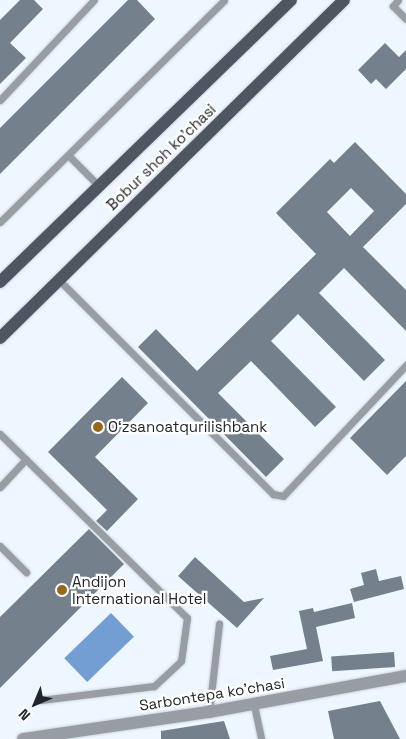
<!DOCTYPE html>
<html>
<head>
<meta charset="utf-8">
<style>
  body { margin:0 }
  #map { position:relative; width:406px; height:739px; overflow:hidden; background:#eef6ff; font-family:"Space Grotesk",sans-serif }
  div>[style] { position:absolute }
  .water>* { inset:0; background:#729ed3; transform-origin:0 0 }
  .building>* { inset:0; background:#75808d; transform-origin:0 0 }
  .roads { filter:drop-shadow(0 0 1px #c9d0d9) drop-shadow(0 0 1px #c9d0d9) }
  .service>* { height:7px; margin:-3.5px; padding:0 3.5px; transform-origin:3.5px; border-radius:3.5px; background:#989da4 }
  .tertiary>* { height:12px; margin:-6px; padding:0 6px; transform-origin:6px; border-radius:6px; background:#989da4 }
  .primary>* { height:12px; margin:-6px; padding:0 6px; transform-origin:6px; border-radius:6px; background:#4e5661 }
  .dots>* { width:14px; height:14px; translate:-50% -50%; box-sizing:border-box; border:2px solid #fff; border-radius:50% }
  span { translate:-50% -50%; white-space:nowrap; text-align:center; line-height:1.15; -webkit-text-stroke:4.5px #fff; paint-order:stroke }
  .street-label { font-size:15px; color:#21252b }
  .poi-label { font-size:15px; color:#21252b }
  .left { translate:0 -50%; text-align:left }
  .north { position:absolute; left:10px; top:679px; width:50px; height:50px; -webkit-text-stroke:4px #fff; paint-order:stroke; rotate:225deg; font-size:14px; font-weight:700; line-height:20px; text-align:center; color:#21252b }
  .north::after { content:''; display:block; margin:auto; width:18px; height:22px; background:#21252b; clip-path:polygon(50% 0,100% 100%,50% 72%,0 100%) }
</style>
</head>
<body>
<div id="map">
  <div class="water">
    <i style="left:111px;top:613px;width:33px;height:65px;rotate:46deg"></i>
  </div>
  <div class="building">
    <i style="clip-path:polygon(20px 0,34px 0,43px 9px,10px 43px,26px 58px,0 84px,0 20px)"></i>
    <i style="clip-path:polygon(128px 0,137px 0,155px 19px,0 174px,0 128px)"></i>
    <i style="clip-path:polygon(385px 43px,399px 57px,406px 50px,406px 69px,386px 89px,376px 79px,371px 84px,358px 70px)"></i>
    <i style="clip-path:polygon(evenodd,355px 142px,406px 194px,406px 204px,363px 247px,406px 290px,406px 331px,344px 268px,319px 293px,385px 360px,364px 381px,298px 314px,271px 341px,336px 407px,315px 427px,251px 361px,218px 393px,284px 459px,266px 477px,138px 347px,156px 329px,197px 371px,316px 254px,276px 213px,330px 159px,334px 163px,355px 142px,351px 188px,374px 211px,350px 236px,327px 212px,351px 188px)"></i>
    <i style="clip-path:polygon(122px 377px,148px 403px,95px 457px,138px 499px,107px 531px,96px 521px,107px 510px,48px 452px)"></i>
    <i style="clip-path:polygon(406px 381px,406px 456px,387px 475px,350px 438px)"></i>
    <i style="clip-path:polygon(89px 529px,124px 564px,0 688px,0 617px)"></i>
    <i style="clip-path:polygon(195px 557px,244px 602px,264px 598px,237px 628px,178px 576px)"></i>
    <i style="clip-path:polygon(376px 569px,379px 581px,401px 576px,404px 589px,354px 602px,350px 589px,364px 585px,361px 573px)"></i>
    <i style="clip-path:polygon(352px 603px,355px 618px,316px 627px,323px 661px,273px 670px,270px 656px,307px 649px,299px 611px,313px 608px,314px 612px)"></i>
    <i style="left:394px;top:652px;width:15px;height:63px;rotate:86deg"></i>
    <i style="clip-path:polygon(380px 701px,400px 739px,334px 739px,328px 711px)"></i>
    <i style="clip-path:polygon(224px 721px,230px 739px,161px 739px,161px 731px)"></i>
  </div>
  <div class="roads">
    <div class="service">
      <i style="left:398px;top:0;width:8px;rotate:130deg"></i>
      <i style="left:393px;top:6px;width:18px;rotate:45deg"></i>
      <i style="left:0;top:100px;width:137px;rotate:-46.8deg"></i>
      <i style="left:69px;top:156px;width:42px;rotate:45deg"></i>
      <i style="left:0;top:222px;width:315px;rotate:-44.7deg"></i>
      <i style="left:59px;top:280px;width:303px;rotate:45deg"></i>
      <i style="left:273px;top:494px;width:10px;rotate:11deg"></i>
      <i style="left:283px;top:496px;width:180px;rotate:-46.8deg"></i>
      <i style="left:0;top:434px;width:262px;rotate:44.5deg"></i>
      <i style="left:187px;top:618px;width:43px;rotate:97.9deg"></i>
      <i style="left:181px;top:661px;width:37px;rotate:137deg"></i>
      <i style="left:154px;top:686px;width:114px;rotate:172.9deg"></i>
      <i style="left:0;top:487px;width:38px;rotate:-47deg"></i>
      <i style="left:0;top:546px;width:37px;rotate:45deg"></i>
      <i style="left:254px;top:705px;width:35px;rotate:78deg"></i>
      <i style="left:209px;top:712px;width:89px;rotate:-83.5deg"></i>
    </div>
    <div class="tertiary">
      <i style="left:23px;top:739px;width:188px;rotate:-8.3deg"></i>
      <i style="left:209px;top:712px;width:200px;rotate:-10.4deg"></i>
    </div>
    <div class="primary">
      <i style="left:0;top:282px;width:405px;rotate:-44.1deg"></i>
      <i style="left:0;top:338px;width:482px;rotate:-44.5deg"></i>
    </div>
  </div>
  <div class="dots">
    <i style="left:98px;top:427px;background:#986819"></i>
    <i style="left:62px;top:590px;background:#986819"></i>
  </div>
  <div class="street-label">
    <span style="left:161px;top:157px;rotate:-44deg">Bobur shoh ko'chasi</span>
    <span style="left:212px;top:694px;rotate:-9deg">Sarbontepa ko'chasi</span>
  </div>
  <div class="poi-label">
    <span class="left" style="left:108px;top:427px">Oʻzsanoatqurilishbank</span>
    <span class="left" style="left:72px;top:590px">Andijon<br>International Hotel</span>
  </div>
  <div class="north">N</div>
</div>
</body>
</html>
